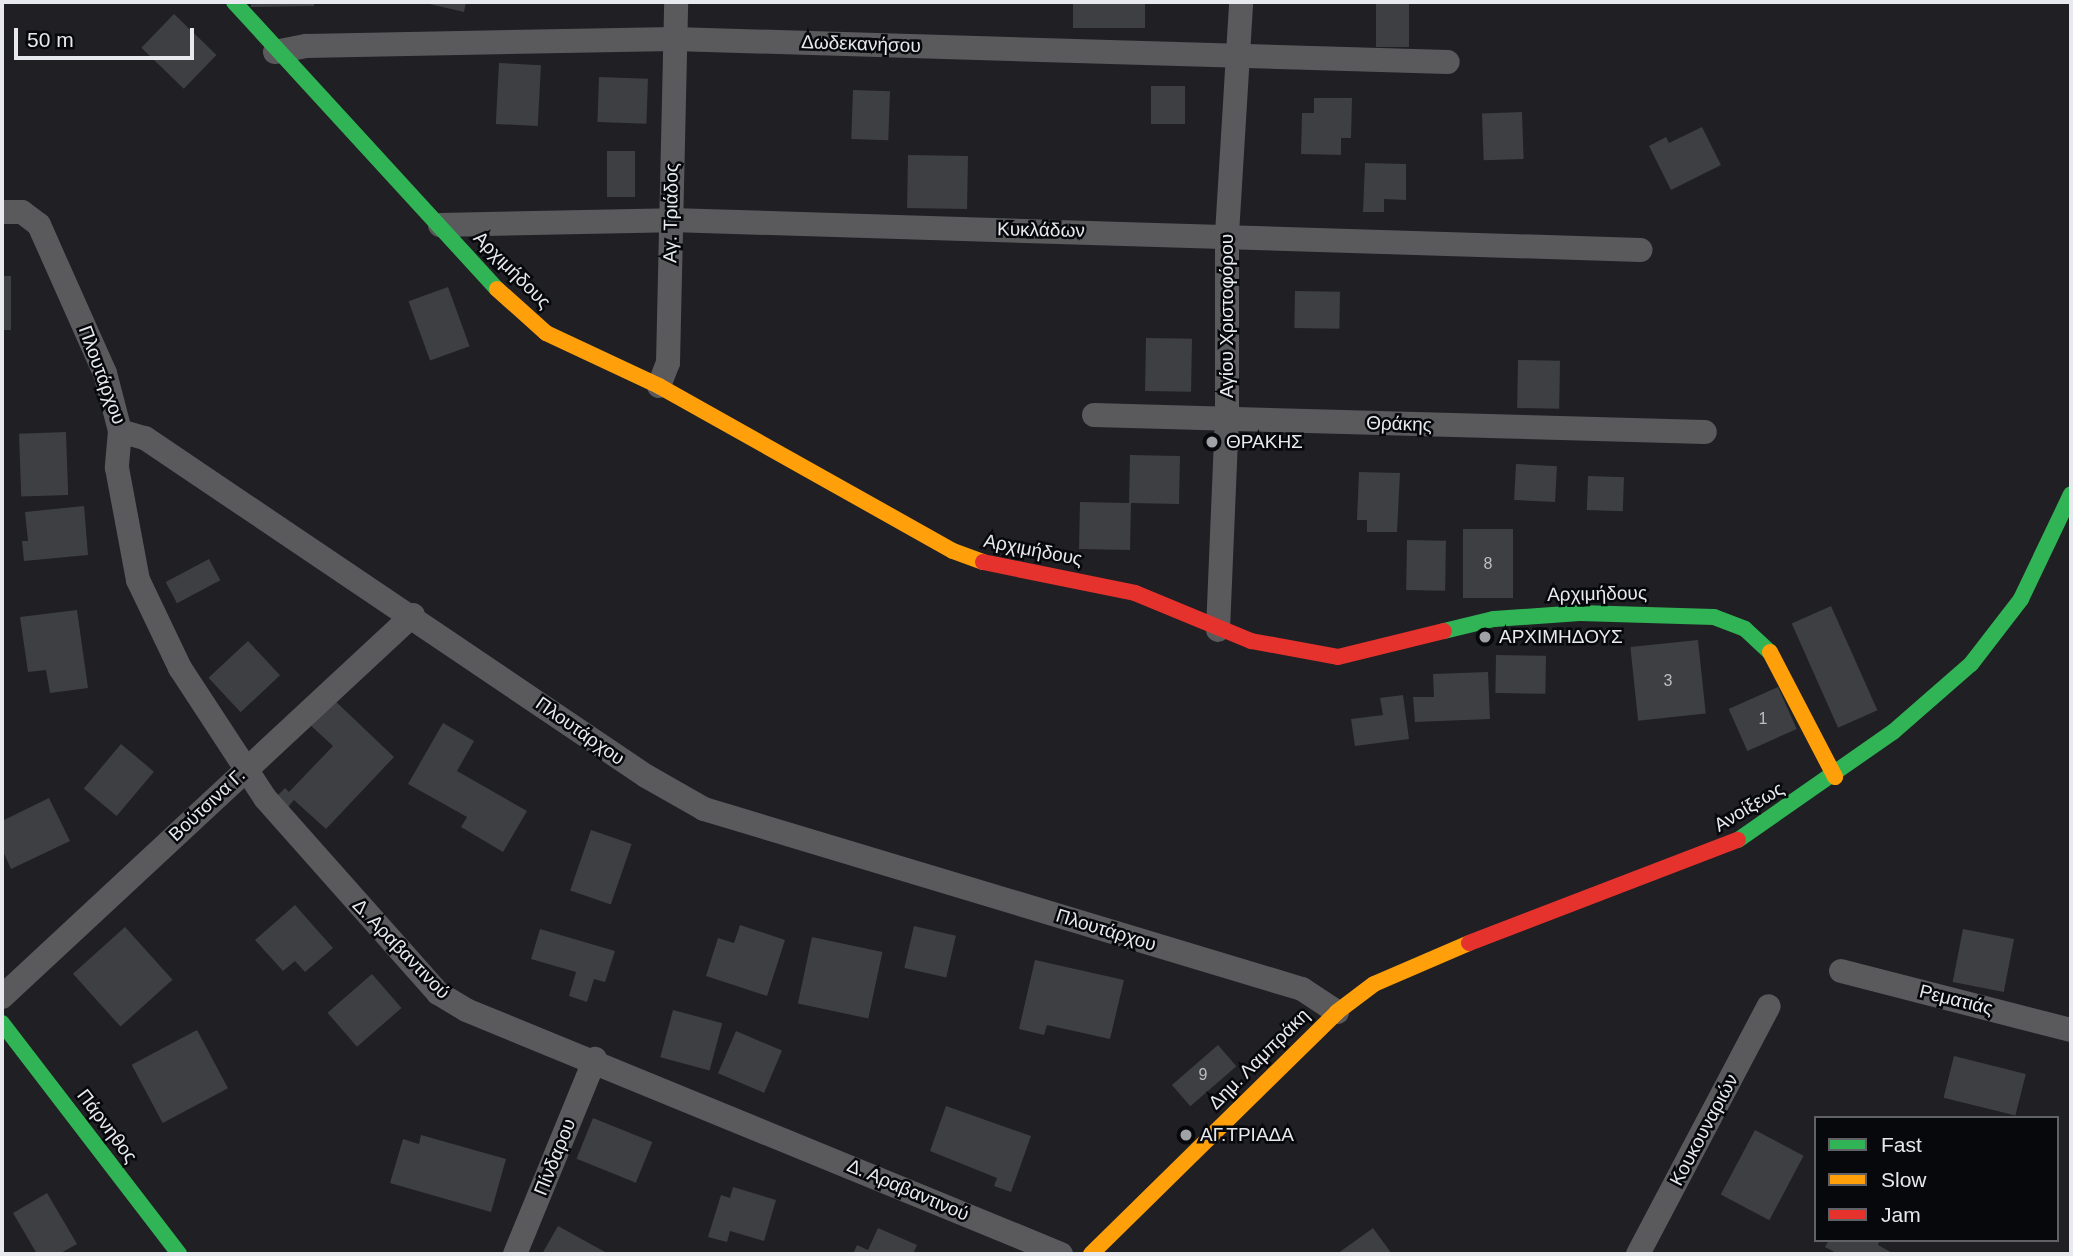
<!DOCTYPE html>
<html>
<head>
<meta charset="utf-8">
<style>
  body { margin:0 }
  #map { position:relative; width:2073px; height:1256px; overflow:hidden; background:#1f1f24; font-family:Helvetica,sans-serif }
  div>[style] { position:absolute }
  .building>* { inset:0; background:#3e3f43; transform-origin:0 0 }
  .street>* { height:24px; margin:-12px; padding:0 12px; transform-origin:12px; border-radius:12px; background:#5a5a5d }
  .fast>* { height:16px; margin:-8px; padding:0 8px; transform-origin:8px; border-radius:8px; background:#30b455 }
  .slow>* { height:16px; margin:-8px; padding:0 8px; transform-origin:8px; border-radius:8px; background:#ff9f0a }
  .jam>* { height:16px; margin:-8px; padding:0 8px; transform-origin:8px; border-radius:8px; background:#e5322d }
  .dots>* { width:19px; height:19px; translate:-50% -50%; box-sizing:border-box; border:4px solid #07080c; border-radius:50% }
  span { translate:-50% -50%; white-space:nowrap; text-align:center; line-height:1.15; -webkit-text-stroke:5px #07080c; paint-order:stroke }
  .number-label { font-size:16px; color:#bdbec4 }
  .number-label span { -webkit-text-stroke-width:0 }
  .street-label { font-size:19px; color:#e7e9ef }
  .poi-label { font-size:19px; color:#e7e9ef }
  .left { translate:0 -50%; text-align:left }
  .frame { position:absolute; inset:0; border:4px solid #e7e9ef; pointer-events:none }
  .legend { position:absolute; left:1814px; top:1116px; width:245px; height:126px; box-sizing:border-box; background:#07080c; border:2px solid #616267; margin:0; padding:9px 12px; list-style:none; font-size:21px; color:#e7e9ef }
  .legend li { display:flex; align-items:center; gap:14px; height:35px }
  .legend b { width:35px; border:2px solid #616267 }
  .scale { position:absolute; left:14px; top:28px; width:180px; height:32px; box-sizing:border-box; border:4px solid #e7e9ef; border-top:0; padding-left:9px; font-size:21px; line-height:24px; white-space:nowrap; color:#e7e9ef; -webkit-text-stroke:5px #07080c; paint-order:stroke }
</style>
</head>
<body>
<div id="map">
  <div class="building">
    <i style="clip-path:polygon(251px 2px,314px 2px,314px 6px,251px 7px)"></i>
    <i style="clip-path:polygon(421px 2px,466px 2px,464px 12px)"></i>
    <i style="left:1073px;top:2px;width:72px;height:26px"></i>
    <i style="left:1376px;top:2px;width:33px;height:45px"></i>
    <i style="left:174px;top:14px;width:59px;height:47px;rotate:44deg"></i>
    <i style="left:499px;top:63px;width:42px;height:61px;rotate:3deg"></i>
    <i style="left:599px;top:77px;width:49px;height:45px;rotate:2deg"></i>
    <i style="left:1185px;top:86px;width:38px;height:34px;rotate:90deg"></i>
    <i style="left:853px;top:90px;width:37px;height:49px;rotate:2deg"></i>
    <i style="clip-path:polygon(1314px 98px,1352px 98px,1351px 138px,1341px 138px,1341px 155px,1301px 154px,1302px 113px,1314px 113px)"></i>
    <i style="left:1522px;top:112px;width:47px;height:40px;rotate:88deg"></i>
    <i style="clip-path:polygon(1702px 127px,1721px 165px,1671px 190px,1649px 146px,1666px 137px,1669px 143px)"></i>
    <i style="left:607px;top:151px;width:28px;height:46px"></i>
    <i style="left:908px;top:155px;width:60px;height:53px;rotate:1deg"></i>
    <i style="clip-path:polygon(1365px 163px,1406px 164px,1406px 200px,1384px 199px,1384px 212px,1363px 212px)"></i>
    <i style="left:2px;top:276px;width:9px;height:54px"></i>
    <i style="left:448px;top:287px;width:63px;height:42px;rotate:70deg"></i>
    <i style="left:1295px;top:291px;width:45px;height:37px;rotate:1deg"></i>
    <i style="left:1146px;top:338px;width:46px;height:53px;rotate:1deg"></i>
    <i style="left:1518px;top:360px;width:42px;height:48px;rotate:1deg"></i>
    <i style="left:66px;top:432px;width:63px;height:47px;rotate:88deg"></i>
    <i style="clip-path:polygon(1130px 455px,1180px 456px,1179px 504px,1131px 503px,1130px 550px,1079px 549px,1080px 502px,1129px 503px)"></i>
    <i style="left:1516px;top:464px;width:41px;height:36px;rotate:3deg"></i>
    <i style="clip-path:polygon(1359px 472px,1400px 473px,1397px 532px,1367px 532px,1367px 520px,1357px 520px)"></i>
    <i style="left:1588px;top:476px;width:36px;height:34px;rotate:2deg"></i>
    <i style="clip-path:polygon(84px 506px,88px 555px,24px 561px,22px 541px,28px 541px,25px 512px)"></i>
    <i style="left:1513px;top:529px;width:69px;height:50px;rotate:90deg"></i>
    <i style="left:1407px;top:540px;width:39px;height:50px;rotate:1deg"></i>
    <i style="left:209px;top:559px;width:24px;height:49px;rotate:62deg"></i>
    <i style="left:1831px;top:606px;width:114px;height:43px;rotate:66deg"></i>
    <i style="clip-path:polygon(77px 610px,88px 688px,50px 693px,46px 670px,28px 672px,20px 617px)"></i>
    <i style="left:1698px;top:640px;width:74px;height:68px;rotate:84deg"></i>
    <i style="left:248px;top:641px;width:47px;height:54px;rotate:47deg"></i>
    <i style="left:1496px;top:655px;width:50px;height:38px;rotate:1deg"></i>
    <i style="clip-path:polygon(1488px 672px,1490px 719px,1415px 722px,1413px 697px,1434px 697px,1433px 674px)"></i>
    <i style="left:1778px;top:687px;width:46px;height:54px;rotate:66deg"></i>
    <i style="clip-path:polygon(1403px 695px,1409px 739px,1355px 746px,1351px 719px,1383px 715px,1380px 698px)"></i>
    <i style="clip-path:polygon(332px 698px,394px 757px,326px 829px,294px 800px,287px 808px,276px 797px,285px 788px,289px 792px,333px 746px,308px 723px)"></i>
    <i style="clip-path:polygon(443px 723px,474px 741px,457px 771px,527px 811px,503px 852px,461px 827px,467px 817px,408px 784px)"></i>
    <i style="left:121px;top:744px;width:43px;height:58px;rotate:40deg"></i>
    <i style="clip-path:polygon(49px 798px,70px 841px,11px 869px,2px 849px,2px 821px)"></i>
    <i style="left:591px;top:830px;width:43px;height:64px;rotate:19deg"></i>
    <i style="clip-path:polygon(295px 905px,333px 948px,305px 972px,295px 961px,283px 971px,255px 940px)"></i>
    <i style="clip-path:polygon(740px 925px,785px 940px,767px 996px,706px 976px,718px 938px,734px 943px)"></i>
    <i style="left:914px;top:926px;width:43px;height:43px;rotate:13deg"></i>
    <i style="left:125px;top:927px;width:71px;height:70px;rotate:48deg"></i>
    <i style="clip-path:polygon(540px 929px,615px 951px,605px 982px,594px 979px,587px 1002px,569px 996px,576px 972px,531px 959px)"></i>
    <i style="left:1963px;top:929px;width:52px;height:54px;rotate:11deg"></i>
    <i style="left:812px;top:937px;width:72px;height:68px;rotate:12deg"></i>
    <i style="clip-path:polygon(1035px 960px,1124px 980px,1110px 1039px,1047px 1025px,1044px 1035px,1019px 1029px)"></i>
    <i style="left:372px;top:974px;width:45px;height:59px;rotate:49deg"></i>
    <i style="left:673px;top:1010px;width:51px;height:49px;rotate:15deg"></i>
    <i style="left:197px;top:1030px;width:66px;height:74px;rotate:62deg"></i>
    <i style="left:736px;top:1031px;width:50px;height:46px;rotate:23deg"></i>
    <i style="left:1218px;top:1045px;width:28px;height:61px;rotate:49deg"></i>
    <i style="left:1954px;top:1056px;width:74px;height:43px;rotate:14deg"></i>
    <i style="clip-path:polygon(946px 1106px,1031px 1136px,1011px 1192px,994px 1186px,997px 1178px,930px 1151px)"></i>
    <i style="left:593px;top:1118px;width:64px;height:44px;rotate:22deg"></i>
    <i style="left:1755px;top:1130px;width:55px;height:73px;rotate:28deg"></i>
    <i style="clip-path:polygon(421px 1135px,506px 1159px,491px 1212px,390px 1183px,403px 1139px,419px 1144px)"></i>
    <i style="clip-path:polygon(733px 1187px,776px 1200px,764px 1241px,730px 1231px,727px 1242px,708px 1237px,721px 1195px,730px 1198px)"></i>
    <i style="clip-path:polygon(47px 1193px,77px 1244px,59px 1254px,37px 1254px,13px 1213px)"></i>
    <i style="clip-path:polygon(558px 1226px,605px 1252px,616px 1254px,542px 1254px)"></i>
    <i style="clip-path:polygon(878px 1228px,917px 1245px,913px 1254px,853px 1254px,857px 1245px,868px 1250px)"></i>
    <i style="clip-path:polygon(1373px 1228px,1392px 1254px,1337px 1254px)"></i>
    <i style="clip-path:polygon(1829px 1240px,1880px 1240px,1878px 1245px,1894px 1254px,1838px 1254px,1825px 1247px)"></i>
  </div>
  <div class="street">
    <i style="left:275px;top:52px;width:32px;rotate:-11deg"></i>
    <i style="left:306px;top:46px;width:368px;rotate:-1.1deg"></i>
    <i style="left:674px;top:39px;width:774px;rotate:1.7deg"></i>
    <i style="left:2px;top:212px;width:20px"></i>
    <i style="left:22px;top:212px;width:21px;rotate:37deg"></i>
    <i style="left:39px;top:225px;width:162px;rotate:66deg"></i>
    <i style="left:105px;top:373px;width:60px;rotate:75.5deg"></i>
    <i style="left:120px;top:431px;width:37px;rotate:95deg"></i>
    <i style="left:117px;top:468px;width:114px;rotate:79.4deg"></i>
    <i style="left:138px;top:580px;width:98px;rotate:64.5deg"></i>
    <i style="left:180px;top:668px;width:155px;rotate:56.8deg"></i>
    <i style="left:265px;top:798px;width:261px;rotate:48.4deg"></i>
    <i style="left:438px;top:993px;width:33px;rotate:31deg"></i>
    <i style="left:466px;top:1010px;width:643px;rotate:22.3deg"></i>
    <i style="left:440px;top:225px;width:231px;rotate:-1.2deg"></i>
    <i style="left:671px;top:220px;width:970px;rotate:1.77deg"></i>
    <i style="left:659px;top:386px;width:25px;rotate:-69deg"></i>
    <i style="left:668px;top:363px;width:361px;rotate:-88.7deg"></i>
    <i style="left:1094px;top:415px;width:611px;rotate:1.59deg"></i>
    <i style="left:120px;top:431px;width:26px;rotate:16deg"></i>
    <i style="left:145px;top:438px;width:604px;rotate:34.01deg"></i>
    <i style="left:646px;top:776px;width:67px;rotate:29.6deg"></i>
    <i style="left:704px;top:809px;width:625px;rotate:16.75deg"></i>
    <i style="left:1302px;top:989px;width:42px;rotate:33.3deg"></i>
    <i style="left:1218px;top:630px;width:211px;rotate:-87.6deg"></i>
    <i style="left:1227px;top:419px;width:185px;rotate:-90deg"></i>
    <i style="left:1227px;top:234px;width:232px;rotate:-86.5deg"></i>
    <i style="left:1841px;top:971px;width:237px;rotate:14.4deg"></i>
    <i style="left:2px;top:997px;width:561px;rotate:-42.91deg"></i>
    <i style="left:515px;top:1254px;width:211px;rotate:-67.7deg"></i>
    <i style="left:1638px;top:1254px;width:280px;rotate:-62.2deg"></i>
  </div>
  <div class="fast">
    <i style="left:234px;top:2px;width:389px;rotate:47.5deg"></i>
    <i style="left:1444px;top:631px;width:51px;rotate:-13.5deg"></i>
    <i style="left:1494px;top:619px;width:86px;rotate:-4deg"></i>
    <i style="left:1580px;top:613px;width:134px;rotate:1.7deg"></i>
    <i style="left:1714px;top:617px;width:33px;rotate:21deg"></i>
    <i style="left:1745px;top:629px;width:34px;rotate:43deg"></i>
    <i style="left:1738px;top:840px;width:189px;rotate:-34.9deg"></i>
    <i style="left:1893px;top:732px;width:103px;rotate:-41.1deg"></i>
    <i style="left:1971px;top:664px;width:82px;rotate:-52.4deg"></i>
    <i style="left:2021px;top:599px;width:116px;rotate:-64.5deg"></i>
    <i style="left:2px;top:1023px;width:291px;rotate:52.5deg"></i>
  </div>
  <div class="slow">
    <i style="left:497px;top:289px;width:66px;rotate:41.9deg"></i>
    <i style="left:546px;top:333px;width:125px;rotate:25.1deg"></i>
    <i style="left:659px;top:386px;width:337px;rotate:29.3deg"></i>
    <i style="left:953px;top:551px;width:32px;rotate:20deg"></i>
    <i style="left:1770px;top:652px;width:141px;rotate:62.5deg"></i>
    <i style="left:1091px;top:1254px;width:345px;rotate:-44.5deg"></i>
    <i style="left:1337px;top:1012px;width:46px;rotate:-37.1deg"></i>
    <i style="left:1374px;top:984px;width:103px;rotate:-23.3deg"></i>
  </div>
  <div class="jam">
    <i style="left:983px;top:562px;width:155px;rotate:11.5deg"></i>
    <i style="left:1135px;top:593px;width:126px;rotate:22.5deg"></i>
    <i style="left:1251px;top:641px;width:88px;rotate:10.4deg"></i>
    <i style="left:1338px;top:657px;width:109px;rotate:-13.8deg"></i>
    <i style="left:1469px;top:943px;width:288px;rotate:-21deg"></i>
  </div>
  <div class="dots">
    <i style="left:1212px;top:442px;background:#a1a2a8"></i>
    <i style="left:1485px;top:637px;background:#a1a2a8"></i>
    <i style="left:1186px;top:1135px;background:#a1a2a8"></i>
  </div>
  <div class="number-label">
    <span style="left:1488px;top:564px">8</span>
    <span style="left:1668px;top:681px">3</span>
    <span style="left:1763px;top:719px">1</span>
    <span style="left:1203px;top:1075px">9</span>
  </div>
  <div class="street-label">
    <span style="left:861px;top:44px;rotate:2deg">Δωδεκανήσου</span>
    <span style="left:671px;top:213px;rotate:-89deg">Αγ. Τριάδος</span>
    <span style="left:1041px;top:230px;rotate:1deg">Κυκλάδων</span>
    <span style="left:512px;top:270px;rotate:45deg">Αρχιμήδους</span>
    <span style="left:1227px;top:316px;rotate:-90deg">Αγίου Χριστοφόρου</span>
    <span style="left:102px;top:375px;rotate:70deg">Πλουτάρχου</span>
    <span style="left:1399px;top:424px;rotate:2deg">Θράκης</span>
    <span style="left:1033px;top:550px;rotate:11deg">Αρχιμήδους</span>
    <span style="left:1597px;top:594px;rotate:-1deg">Αρχιμήδους</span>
    <span style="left:580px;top:731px;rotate:35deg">Πλουτάρχου</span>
    <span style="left:207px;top:805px;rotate:-43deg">Βούτσινα Γ.</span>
    <span style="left:1749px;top:807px;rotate:-31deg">Ανοίξεως</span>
    <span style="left:1106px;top:930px;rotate:17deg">Πλουτάρχου</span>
    <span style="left:401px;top:949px;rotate:46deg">Δ. Αραβαντινού</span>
    <span style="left:1956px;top:1000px;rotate:14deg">Ρεματιάς</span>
    <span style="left:1259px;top:1059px;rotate:-45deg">Δημ. Λαμπράκη</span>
    <span style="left:107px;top:1126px;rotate:53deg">Πάρνηθος</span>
    <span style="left:1704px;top:1130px;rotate:-62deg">Κουκουναριών</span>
    <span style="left:555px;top:1157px;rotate:-68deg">Πίνδαρου</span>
    <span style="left:908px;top:1190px;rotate:23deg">Δ. Αραβαντινού</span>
  </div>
  <div class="poi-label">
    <span class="left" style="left:1226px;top:442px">ΘΡΑΚΗΣ</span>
    <span class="left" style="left:1499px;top:637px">ΑΡΧΙΜΗΔΟΥΣ</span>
    <span class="left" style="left:1200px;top:1135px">ΑΓ.ΤΡΙΑΔΑ</span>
  </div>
  <div class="frame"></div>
  <ul class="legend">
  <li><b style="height:9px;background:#30b455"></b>Fast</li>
  <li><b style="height:9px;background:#ff9f0a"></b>Slow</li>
  <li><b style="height:9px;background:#e5322d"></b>Jam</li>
  </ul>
  <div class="scale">50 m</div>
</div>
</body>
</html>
